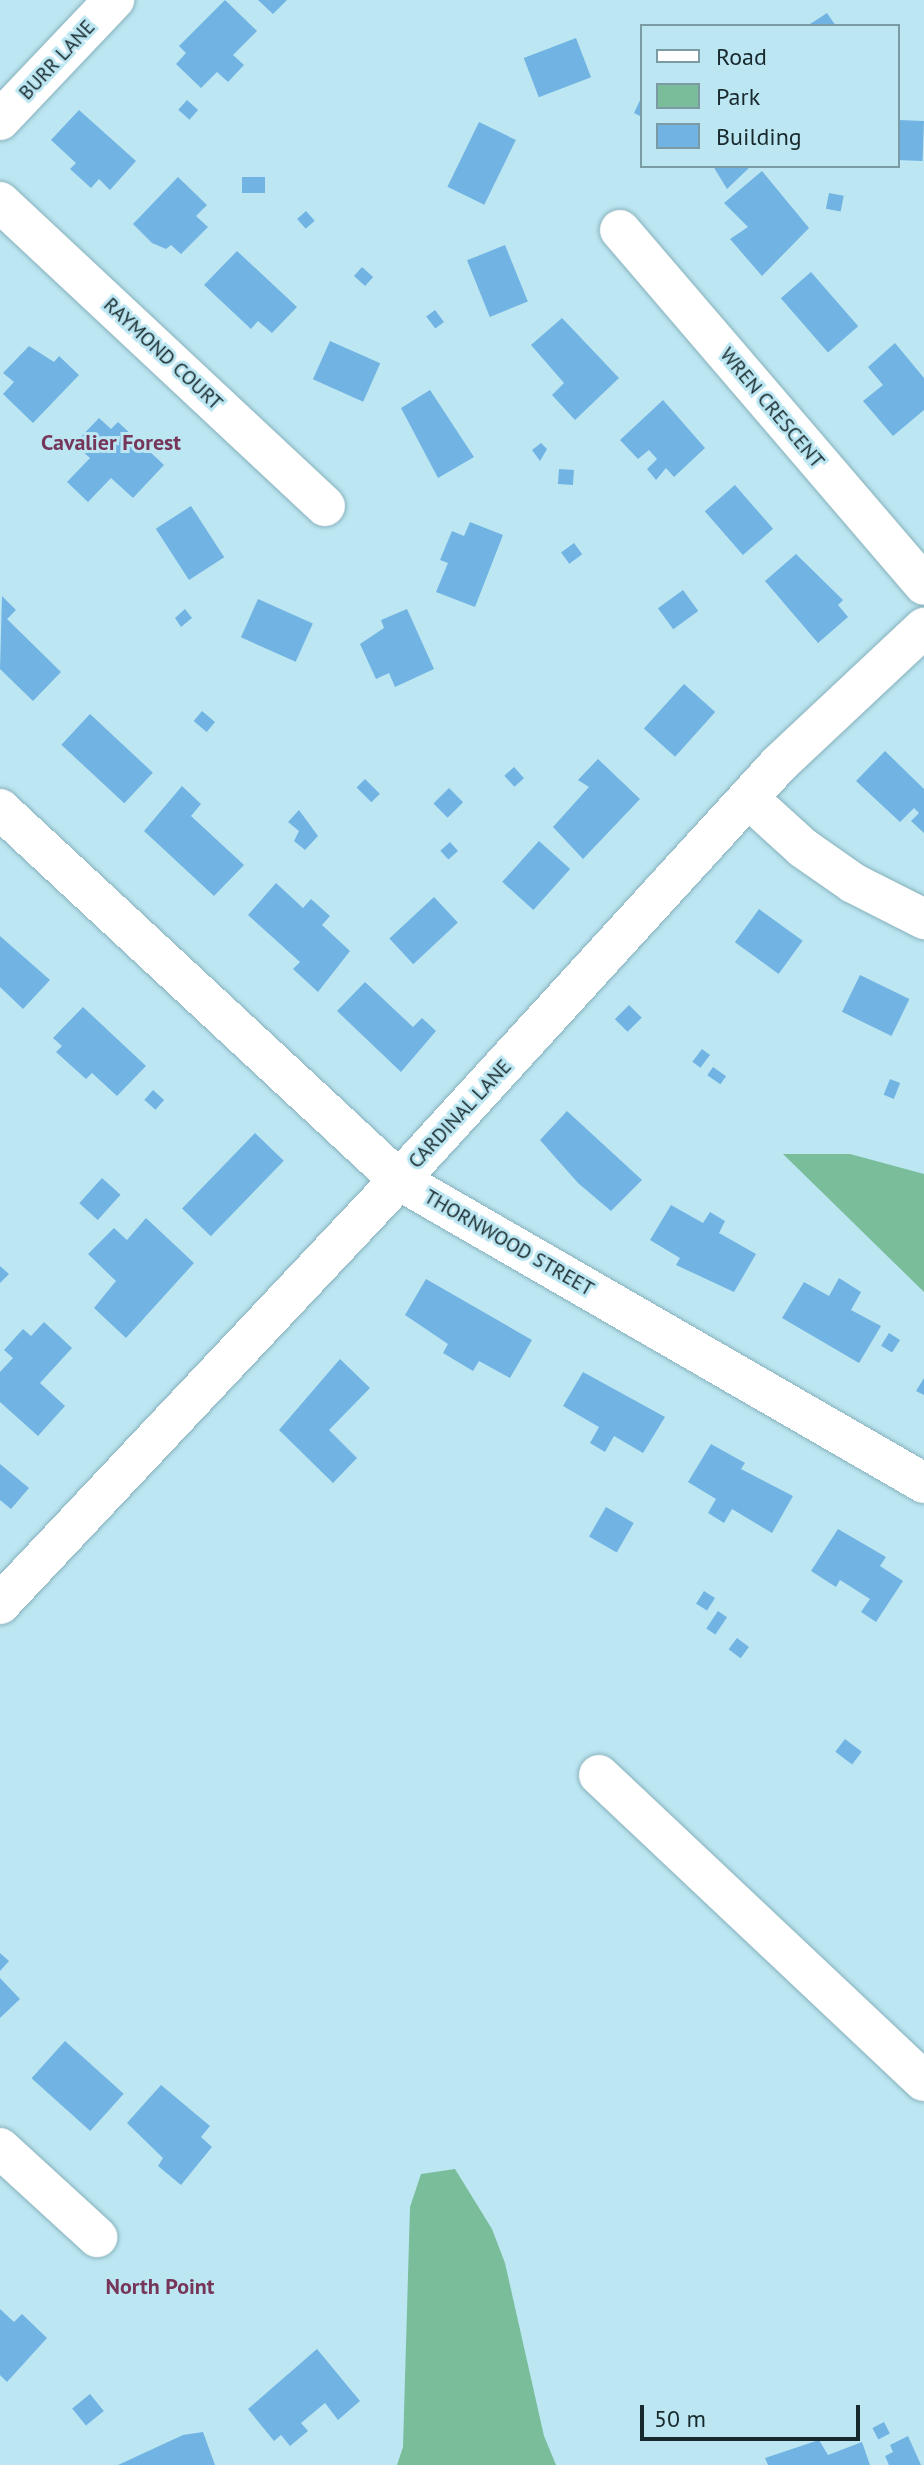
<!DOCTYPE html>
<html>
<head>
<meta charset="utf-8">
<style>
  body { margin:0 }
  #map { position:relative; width:924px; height:2465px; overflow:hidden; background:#bce7f2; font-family:"PT Sans",sans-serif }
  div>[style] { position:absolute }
  .green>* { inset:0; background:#79bd9b }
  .building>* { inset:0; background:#71b3e3; transform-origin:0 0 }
  .roads { filter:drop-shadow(0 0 2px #87b0bb) drop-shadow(0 0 2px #87b0bb) }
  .minor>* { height:40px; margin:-20px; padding:0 20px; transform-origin:20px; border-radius:20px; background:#fff }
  span { translate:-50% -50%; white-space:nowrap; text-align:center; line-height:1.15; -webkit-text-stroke:6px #bce7f2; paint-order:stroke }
  .street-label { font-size:20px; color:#18292d }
  .neighbourhood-label { font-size:22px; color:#763659; font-weight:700 }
  .legend { position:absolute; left:640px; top:24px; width:260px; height:144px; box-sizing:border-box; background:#bce7f2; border:2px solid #7a9ba3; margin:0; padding:10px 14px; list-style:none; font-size:24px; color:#18292d }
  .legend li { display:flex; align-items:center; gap:16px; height:40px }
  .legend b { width:40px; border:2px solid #7a9ba3 }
  .scale { position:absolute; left:640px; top:2405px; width:220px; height:36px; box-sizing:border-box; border:4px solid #18292d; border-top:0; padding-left:10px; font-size:24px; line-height:28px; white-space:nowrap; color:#18292d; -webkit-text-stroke:6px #bce7f2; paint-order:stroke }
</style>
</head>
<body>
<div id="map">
  <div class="green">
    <i style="clip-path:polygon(783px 1154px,850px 1154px,924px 1174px,924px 1292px)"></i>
    <i style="clip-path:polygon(455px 2169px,492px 2229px,505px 2263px,544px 2436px,556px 2465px,397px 2465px,403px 2447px,410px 2207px,421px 2174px)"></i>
  </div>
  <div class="building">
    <i style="clip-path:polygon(225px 0,257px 31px,233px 55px,244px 65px,228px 82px,217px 72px,201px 88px,176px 64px,186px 53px,179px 46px)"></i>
    <i style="clip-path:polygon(258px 0,287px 0,273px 14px)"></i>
    <i style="clip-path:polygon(827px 13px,836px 26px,807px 26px)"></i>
    <i style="left:576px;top:38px;width:42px;height:56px;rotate:69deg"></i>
    <i style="clip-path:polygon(642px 96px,642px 117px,634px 113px)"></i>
    <i style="left:187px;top:100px;width:15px;height:13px;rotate:42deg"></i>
    <i style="clip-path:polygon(79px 110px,136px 161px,110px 190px,99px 179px,91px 188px,70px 169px,76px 163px,51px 140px)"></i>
    <i style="left:898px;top:120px;width:26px;height:40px;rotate:2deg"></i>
    <i style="left:479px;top:122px;width:41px;height:72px;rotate:26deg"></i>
    <i style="clip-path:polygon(713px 166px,751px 166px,727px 189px)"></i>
    <i style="clip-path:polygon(762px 171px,809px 228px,762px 276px,730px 239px,748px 227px,724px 203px)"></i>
    <i style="clip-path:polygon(178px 177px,207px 205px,196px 216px,208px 227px,181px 254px,171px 245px,166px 249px,152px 243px,133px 224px)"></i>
    <i style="left:265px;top:177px;width:16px;height:23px;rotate:90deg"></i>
    <i style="left:829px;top:193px;width:15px;height:16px;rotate:11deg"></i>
    <i style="left:306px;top:211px;width:13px;height:12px;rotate:48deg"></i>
    <i style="left:505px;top:245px;width:61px;height:41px;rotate:68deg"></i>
    <i style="clip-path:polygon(237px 251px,297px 307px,272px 333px,258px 321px,251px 329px,204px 285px)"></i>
    <i style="left:362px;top:267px;width:15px;height:12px;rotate:42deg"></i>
    <i style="left:811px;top:272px;width:72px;height:40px;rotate:49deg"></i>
    <i style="left:435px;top:310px;width:15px;height:11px;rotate:53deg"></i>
    <i style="clip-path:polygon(562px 318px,619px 378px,575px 420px,552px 395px,564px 383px,531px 345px)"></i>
    <i style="left:330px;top:341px;width:55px;height:42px;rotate:24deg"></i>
    <i style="clip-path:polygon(895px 343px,924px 378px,924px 410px,893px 436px,863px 401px,883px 385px,868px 367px)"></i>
    <i style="clip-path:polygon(29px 346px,54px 362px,59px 356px,79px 375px,33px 423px,3px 394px,14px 382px,3px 373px)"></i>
    <i style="clip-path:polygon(430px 390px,474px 457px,438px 478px,401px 408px)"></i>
    <i style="clip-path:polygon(663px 400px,705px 448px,674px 477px,666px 468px,656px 480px,647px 469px,657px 459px,649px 450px,638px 459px,620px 440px)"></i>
    <i style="clip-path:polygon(99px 418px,111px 429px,118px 422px,164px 465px,133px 498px,111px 478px,88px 502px,67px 482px,90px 458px,74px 444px)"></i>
    <i style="clip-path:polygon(541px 443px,547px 449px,540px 461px,532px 450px)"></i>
    <i style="left:559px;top:469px;width:15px;height:15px;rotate:4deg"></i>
    <i style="left:735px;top:485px;width:58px;height:40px;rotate:49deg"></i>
    <i style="left:191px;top:506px;width:61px;height:42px;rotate:57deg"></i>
    <i style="clip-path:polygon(470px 522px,503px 535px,475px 607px,436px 592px,448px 563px,440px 560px,452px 531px,464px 536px)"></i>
    <i style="left:574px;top:543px;width:14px;height:16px;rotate:54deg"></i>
    <i style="clip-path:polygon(796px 554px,843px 600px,838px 605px,848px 617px,818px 643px,765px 581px)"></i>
    <i style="left:683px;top:590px;width:26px;height:31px;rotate:54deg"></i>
    <i style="clip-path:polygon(2px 596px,16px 610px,7px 619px,61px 672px,33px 701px,0 669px)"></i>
    <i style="left:258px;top:599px;width:60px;height:42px;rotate:24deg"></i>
    <i style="clip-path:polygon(185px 609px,192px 618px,181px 627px,175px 618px)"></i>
    <i style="clip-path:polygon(407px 609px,434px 669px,395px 687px,389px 673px,376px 679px,360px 644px,384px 628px,381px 620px)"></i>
    <i style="left:684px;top:684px;width:42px;height:60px;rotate:42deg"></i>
    <i style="left:202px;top:711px;width:17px;height:13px;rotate:40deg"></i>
    <i style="left:90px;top:714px;width:86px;height:42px;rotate:43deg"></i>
    <i style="clip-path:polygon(885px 751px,924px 789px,924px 833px,911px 821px,919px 813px,914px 808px,900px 822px,856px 781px)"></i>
    <i style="clip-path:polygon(598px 759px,640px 799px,583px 859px,553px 827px,589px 787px,578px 780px)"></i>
    <i style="left:514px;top:767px;width:15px;height:13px;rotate:48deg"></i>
    <i style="left:365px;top:779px;width:21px;height:12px;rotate:45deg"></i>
    <i style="clip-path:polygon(182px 786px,201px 804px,191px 816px,244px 865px,214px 896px,144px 831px)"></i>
    <i style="left:449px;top:788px;width:20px;height:22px;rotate:45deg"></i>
    <i style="clip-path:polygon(299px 810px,318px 836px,305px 850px,294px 841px,299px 831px,288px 822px)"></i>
    <i style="left:539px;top:841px;width:42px;height:55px;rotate:42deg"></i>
    <i style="left:450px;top:842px;width:12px;height:13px;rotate:48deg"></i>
    <i style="clip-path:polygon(276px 883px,303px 908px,311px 899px,330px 916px,322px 925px,350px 951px,318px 992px,293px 969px,300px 962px,248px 915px)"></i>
    <i style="left:434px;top:897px;width:35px;height:61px;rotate:47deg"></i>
    <i style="left:759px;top:909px;width:54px;height:41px;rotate:36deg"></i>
    <i style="clip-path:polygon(0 936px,50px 980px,23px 1009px,0 987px)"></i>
    <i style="left:860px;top:975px;width:55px;height:41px;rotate:26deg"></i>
    <i style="clip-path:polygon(365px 982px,413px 1027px,422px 1018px,436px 1031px,401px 1072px,337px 1011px)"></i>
    <i style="left:629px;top:1005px;width:18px;height:20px;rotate:45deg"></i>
    <i style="clip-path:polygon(83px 1007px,146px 1066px,117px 1096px,92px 1073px,86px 1079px,56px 1052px,62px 1046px,53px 1038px)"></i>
    <i style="left:702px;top:1049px;width:10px;height:16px;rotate:37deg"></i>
    <i style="left:713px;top:1067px;width:16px;height:10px;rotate:35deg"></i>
    <i style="left:890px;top:1079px;width:11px;height:17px;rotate:22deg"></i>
    <i style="left:153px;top:1090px;width:15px;height:13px;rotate:42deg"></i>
    <i style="clip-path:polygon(567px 1111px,642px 1180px,611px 1211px,578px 1183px,540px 1140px)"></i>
    <i style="left:255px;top:1133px;width:40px;height:105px;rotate:44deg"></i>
    <i style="left:102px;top:1178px;width:25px;height:34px;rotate:42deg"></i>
    <i style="clip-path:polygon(671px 1205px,703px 1223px,710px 1212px,725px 1221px,719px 1233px,756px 1254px,734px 1292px,676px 1265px,680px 1258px,650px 1240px)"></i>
    <i style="clip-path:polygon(146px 1218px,194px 1263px,126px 1338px,94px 1308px,116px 1281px,88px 1254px,114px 1228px,127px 1240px)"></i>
    <i style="clip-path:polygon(0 1266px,9px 1274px,0 1283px)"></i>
    <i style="clip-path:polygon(839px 1278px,861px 1292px,851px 1310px,881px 1326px,859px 1363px,782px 1318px,804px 1282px,829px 1296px)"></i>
    <i style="clip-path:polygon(426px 1279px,532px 1340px,510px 1378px,479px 1361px,473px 1371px,443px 1353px,448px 1344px,405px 1315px)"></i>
    <i style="clip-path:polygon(44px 1322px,72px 1348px,40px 1383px,65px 1406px,38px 1436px,0 1402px,0 1372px,13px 1358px,4px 1350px,23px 1329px,31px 1336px)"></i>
    <i style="left:889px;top:1333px;width:13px;height:15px;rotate:32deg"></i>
    <i style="clip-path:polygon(340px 1359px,370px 1388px,329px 1430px,357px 1458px,333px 1483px,279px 1430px)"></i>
    <i style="clip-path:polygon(583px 1372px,665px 1417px,643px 1453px,614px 1436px,605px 1452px,590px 1443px,599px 1427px,563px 1406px)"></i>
    <i style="clip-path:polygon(924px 1378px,924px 1395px,916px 1391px)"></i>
    <i style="clip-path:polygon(711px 1444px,745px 1463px,741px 1469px,793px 1496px,772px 1533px,732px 1509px,724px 1523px,708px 1513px,716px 1499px,688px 1482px)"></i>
    <i style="clip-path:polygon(0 1464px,29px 1488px,11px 1509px,0 1500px)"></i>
    <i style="left:606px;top:1507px;width:32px;height:34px;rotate:30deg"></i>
    <i style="clip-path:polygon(838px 1529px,886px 1557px,880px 1566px,903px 1581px,876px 1622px,861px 1612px,870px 1599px,840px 1580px,836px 1587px,811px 1571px)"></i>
    <i style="left:704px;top:1591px;width:13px;height:15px;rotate:32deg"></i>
    <i style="left:718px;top:1611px;width:11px;height:21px;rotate:34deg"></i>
    <i style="left:737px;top:1638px;width:15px;height:14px;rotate:37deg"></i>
    <i style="left:845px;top:1739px;width:21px;height:16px;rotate:37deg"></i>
    <i style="clip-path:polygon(0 1953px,9px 1961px,0 1971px)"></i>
    <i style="clip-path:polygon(0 1978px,20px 1999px,0 2018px)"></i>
    <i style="left:65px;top:2041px;width:79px;height:50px;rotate:42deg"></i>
    <i style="clip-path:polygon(161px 2085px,210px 2126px,201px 2137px,212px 2147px,181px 2185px,158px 2166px,163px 2158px,127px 2123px)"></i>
    <i style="clip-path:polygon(0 2309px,14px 2322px,22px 2314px,47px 2338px,7px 2382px,0 2375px)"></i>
    <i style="clip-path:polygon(317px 2349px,360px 2401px,338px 2420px,325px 2403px,301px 2423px,308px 2431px,290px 2446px,281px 2435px,274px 2441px,248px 2409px)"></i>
    <i style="left:90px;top:2394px;width:22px;height:23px;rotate:51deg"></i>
    <i style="left:884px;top:2422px;width:13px;height:13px;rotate:63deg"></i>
    <i style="clip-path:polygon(203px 2432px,215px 2465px,118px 2465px,183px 2435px)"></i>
    <i style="clip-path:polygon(908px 2436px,921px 2465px,889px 2465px,885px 2456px,893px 2452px,890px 2445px)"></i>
    <i style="clip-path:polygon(819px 2440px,828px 2455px,862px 2442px,870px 2465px,768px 2465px,765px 2458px)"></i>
  </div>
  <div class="roads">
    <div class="minor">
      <i style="left:0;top:120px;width:166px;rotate:-46.5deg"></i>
      <i style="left:0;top:202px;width:445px;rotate:43.1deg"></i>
      <i style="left:620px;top:230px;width:467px;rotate:49.4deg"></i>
      <i style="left:748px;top:798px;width:74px;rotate:42.3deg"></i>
      <i style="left:803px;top:848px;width:61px;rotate:35deg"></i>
      <i style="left:853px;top:883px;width:80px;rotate:26.9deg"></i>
      <i style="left:0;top:809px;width:545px;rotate:42.92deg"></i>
      <i style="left:399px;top:1180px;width:606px;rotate:29.99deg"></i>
      <i style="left:0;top:1604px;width:582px;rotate:-46.74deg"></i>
      <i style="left:399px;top:1180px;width:563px;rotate:-47.59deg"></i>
      <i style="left:779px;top:764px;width:199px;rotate:-43.2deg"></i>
      <i style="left:599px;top:1775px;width:446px;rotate:43.3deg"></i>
      <i style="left:0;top:2148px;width:132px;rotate:42.5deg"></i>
    </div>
  </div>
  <div class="street-label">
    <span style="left:57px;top:60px;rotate:-47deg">BURR LANE</span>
    <span style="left:163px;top:354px;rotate:43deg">RAYMOND COURT</span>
    <span style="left:772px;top:408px;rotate:50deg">WREN CRESCENT</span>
    <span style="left:460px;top:1114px;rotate:-47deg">CARDINAL LANE</span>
    <span style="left:509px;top:1243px;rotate:30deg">THORNWOOD STREET</span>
  </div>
  <div class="neighbourhood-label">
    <span style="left:111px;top:443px">Cavalier Forest</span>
    <span style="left:160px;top:2287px">North Point</span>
  </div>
  <ul class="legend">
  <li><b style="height:10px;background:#fff"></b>Road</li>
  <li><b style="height:22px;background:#79bd9b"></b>Park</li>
  <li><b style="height:22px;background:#71b3e3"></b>Building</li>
  </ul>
  <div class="scale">50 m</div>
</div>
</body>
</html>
